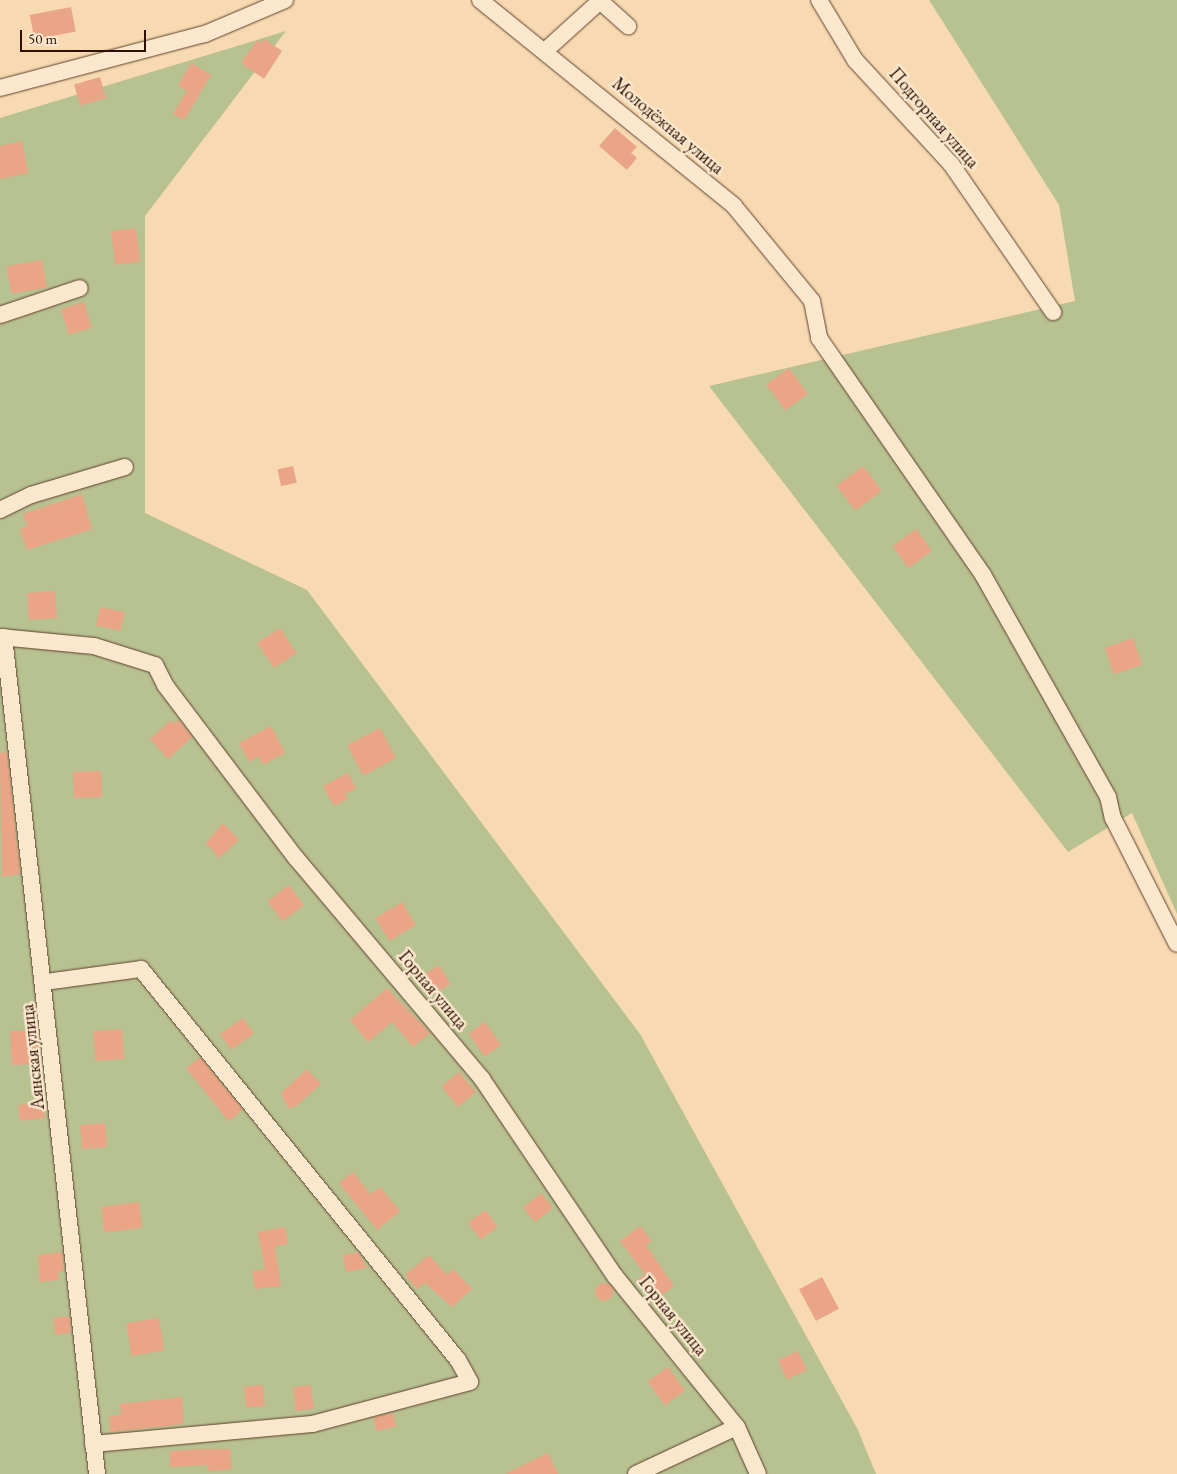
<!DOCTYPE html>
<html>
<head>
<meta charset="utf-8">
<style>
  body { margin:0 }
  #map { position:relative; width:1177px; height:1474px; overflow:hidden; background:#f8dab2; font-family:"EB Garamond",serif }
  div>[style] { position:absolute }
  .green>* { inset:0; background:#b8c190 }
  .building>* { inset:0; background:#e9a586; transform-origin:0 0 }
  .round { border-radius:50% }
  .roads { filter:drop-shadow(0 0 1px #60412c) drop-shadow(0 0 1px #60412c) }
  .minor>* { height:16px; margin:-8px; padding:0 8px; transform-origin:8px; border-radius:8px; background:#fae7cd }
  span { translate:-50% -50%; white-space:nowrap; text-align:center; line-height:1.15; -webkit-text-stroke:5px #fae7cd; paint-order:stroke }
  .street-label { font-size:18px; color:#2d0e00 }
  .scale { position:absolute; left:20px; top:30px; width:126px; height:22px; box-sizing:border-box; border:2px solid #2d0e00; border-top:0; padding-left:6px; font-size:15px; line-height:18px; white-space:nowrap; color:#2d0e00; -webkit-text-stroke:4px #fae7cd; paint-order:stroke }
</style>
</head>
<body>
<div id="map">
  <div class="green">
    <i style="clip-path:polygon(929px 0,1177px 0,1177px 914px,1132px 813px,1068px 852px,709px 386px,1075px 301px,1059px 205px)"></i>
    <i style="clip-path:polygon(286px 31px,145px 216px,145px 513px,307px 590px,640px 1034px,858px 1430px,876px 1474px,0 1474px,0 118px)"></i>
  </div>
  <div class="building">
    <i style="left:71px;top:7px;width:25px;height:42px;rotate:79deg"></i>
    <i style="clip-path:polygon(265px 39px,282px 51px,264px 79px,241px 63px,257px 40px,262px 43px)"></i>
    <i style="clip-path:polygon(191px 63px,211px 75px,184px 120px,173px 114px,187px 91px,178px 85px)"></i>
    <i style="left:100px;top:77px;width:22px;height:27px;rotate:74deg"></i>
    <i style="clip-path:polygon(615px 128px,637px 147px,631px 153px,637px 158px,627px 170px,599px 146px)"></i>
    <i style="clip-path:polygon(22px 141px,28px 173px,0 179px,0 146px)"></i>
    <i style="left:136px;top:228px;width:34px;height:25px;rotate:83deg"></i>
    <i style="left:42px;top:260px;width:28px;height:36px;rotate:80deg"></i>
    <i style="left:84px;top:302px;width:27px;height:24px;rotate:73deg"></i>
    <i style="left:789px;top:368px;width:32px;height:28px;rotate:54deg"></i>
    <i style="left:293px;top:466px;width:17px;height:16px;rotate:77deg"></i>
    <i style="left:863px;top:466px;width:31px;height:33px;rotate:53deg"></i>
    <i style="clip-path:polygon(82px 494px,92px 529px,27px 550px,20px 529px,27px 526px,23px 514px)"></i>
    <i style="left:916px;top:529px;width:27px;height:29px;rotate:54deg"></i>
    <i style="left:55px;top:591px;width:27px;height:28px;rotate:86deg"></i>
    <i style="left:100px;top:607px;width:25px;height:19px;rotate:12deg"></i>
    <i style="left:280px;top:628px;width:30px;height:27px;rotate:57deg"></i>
    <i style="left:1133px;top:638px;width:28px;height:30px;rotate:71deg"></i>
    <i style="clip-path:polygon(171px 720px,174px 724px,179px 720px,192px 737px,168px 759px,150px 739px)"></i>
    <i style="clip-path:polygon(271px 726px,285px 753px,263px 765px,259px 756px,249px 762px,239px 743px)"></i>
    <i style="left:380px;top:728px;width:34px;height:37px;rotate:62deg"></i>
    <i style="clip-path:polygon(7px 752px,20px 874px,2px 877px,0 753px)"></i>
    <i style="left:101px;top:771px;width:26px;height:28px;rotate:88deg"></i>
    <i style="clip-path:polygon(348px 773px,356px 788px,345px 794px,348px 799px,334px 806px,323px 786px)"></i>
    <i style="clip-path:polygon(223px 823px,239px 840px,219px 858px,206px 843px)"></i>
    <i style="left:289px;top:885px;width:25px;height:27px;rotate:53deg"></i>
    <i style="left:402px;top:902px;width:27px;height:31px;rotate:59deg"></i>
    <i style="left:439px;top:965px;width:22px;height:25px;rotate:58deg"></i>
    <i style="clip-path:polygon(387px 988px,430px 1033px,413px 1047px,392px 1022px,368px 1042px,350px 1020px)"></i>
    <i style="left:243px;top:1018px;width:19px;height:28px;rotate:55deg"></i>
    <i style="left:485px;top:1022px;width:28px;height:20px;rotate:55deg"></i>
    <i style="left:122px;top:1029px;width:30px;height:29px;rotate:86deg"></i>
    <i style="clip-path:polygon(38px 1030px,40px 1053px,35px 1053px,36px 1064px,12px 1065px,10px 1031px)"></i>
    <i style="left:200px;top:1057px;width:68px;height:18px;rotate:51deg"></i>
    <i style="clip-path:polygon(307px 1069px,321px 1084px,295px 1107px,288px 1108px,281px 1093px)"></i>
    <i style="left:459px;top:1072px;width:26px;height:23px;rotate:50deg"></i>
    <i style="left:43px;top:1102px;width:16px;height:25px;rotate:83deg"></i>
    <i style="left:105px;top:1123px;width:24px;height:25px;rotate:85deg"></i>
    <i style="clip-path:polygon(353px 1172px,370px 1194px,380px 1187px,400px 1211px,377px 1230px,339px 1183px)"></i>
    <i style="left:541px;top:1193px;width:19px;height:23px;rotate:51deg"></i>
    <i style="left:139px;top:1202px;width:26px;height:38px;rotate:83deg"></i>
    <i style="left:485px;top:1210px;width:21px;height:21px;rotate:53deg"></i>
    <i style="clip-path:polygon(640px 1226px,652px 1241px,646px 1245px,674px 1286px,652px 1302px,637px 1280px,645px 1274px,620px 1241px)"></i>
    <i style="clip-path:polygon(285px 1227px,288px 1244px,275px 1246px,281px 1286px,255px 1289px,252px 1271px,265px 1269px,258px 1232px)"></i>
    <i style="clip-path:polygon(62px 1252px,64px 1271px,58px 1272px,59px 1280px,40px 1282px,38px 1255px)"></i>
    <i style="clip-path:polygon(358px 1252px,367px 1268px,346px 1272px,343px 1255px)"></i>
    <i style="clip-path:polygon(429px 1255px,447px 1275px,453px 1269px,472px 1289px,452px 1307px,425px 1283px,417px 1289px,405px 1275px)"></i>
    <i style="left:822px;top:1277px;width:36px;height:26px;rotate:62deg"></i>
    <i class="round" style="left:595px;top:1283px;width:18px;height:18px"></i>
    <i style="left:69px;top:1316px;width:17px;height:16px;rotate:83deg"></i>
    <i style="left:159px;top:1318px;width:33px;height:33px;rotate:81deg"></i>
    <i style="left:798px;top:1351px;width:21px;height:22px;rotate:65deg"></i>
    <i style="left:668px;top:1367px;width:29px;height:25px;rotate:54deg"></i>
    <i style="left:263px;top:1385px;width:21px;height:19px;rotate:85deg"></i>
    <i style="left:311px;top:1385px;width:24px;height:18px;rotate:83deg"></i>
    <i style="clip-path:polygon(182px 1397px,184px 1424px,110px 1432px,109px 1416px,121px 1415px,120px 1404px)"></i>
    <i style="left:393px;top:1413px;width:14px;height:20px;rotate:78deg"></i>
    <i style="clip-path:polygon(198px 1449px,230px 1449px,232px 1469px,208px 1471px,208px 1465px,170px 1467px,170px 1451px)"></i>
    <i style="clip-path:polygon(548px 1453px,558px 1474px,505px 1474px)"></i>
  </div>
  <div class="roads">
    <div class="minor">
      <i style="left:480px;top:0;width:327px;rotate:39deg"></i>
      <i style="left:734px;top:206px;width:123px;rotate:50.6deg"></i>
      <i style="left:812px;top:301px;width:38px;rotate:79deg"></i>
      <i style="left:819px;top:338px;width:288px;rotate:55.3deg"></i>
      <i style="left:983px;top:575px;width:255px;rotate:60.6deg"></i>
      <i style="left:1108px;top:797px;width:22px;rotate:77deg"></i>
      <i style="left:1113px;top:818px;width:141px;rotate:63.1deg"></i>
      <i style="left:819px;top:0;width:70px;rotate:59deg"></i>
      <i style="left:855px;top:60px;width:142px;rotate:47.3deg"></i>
      <i style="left:951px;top:164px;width:180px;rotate:55.4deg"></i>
      <i style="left:546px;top:50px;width:73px;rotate:-42.2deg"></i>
      <i style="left:600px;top:1px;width:38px;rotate:42deg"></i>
      <i style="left:0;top:88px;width:212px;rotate:-14.8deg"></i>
      <i style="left:205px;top:34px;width:87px;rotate:-23deg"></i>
      <i style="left:0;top:315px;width:84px;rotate:-18.6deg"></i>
      <i style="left:0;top:510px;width:34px;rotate:-26deg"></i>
      <i style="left:31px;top:495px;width:98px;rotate:-16.6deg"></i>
      <i style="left:0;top:637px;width:94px;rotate:5.5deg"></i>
      <i style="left:94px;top:646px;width:64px;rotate:17.3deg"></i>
      <i style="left:155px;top:665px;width:22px;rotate:63deg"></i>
      <i style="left:165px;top:685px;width:217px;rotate:52.9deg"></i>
      <i style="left:296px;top:858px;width:289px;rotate:49.9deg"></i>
      <i style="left:482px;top:1079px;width:238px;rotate:56deg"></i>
      <i style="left:615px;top:1276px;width:194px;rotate:51.1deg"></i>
      <i style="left:737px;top:1427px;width:51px;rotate:65.9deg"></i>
      <i style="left:4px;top:637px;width:842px;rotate:83.66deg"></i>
      <i style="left:45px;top:982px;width:97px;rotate:-7.7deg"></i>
      <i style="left:141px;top:969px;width:503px;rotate:50.97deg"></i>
      <i style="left:458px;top:1360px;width:25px;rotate:61deg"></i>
      <i style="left:470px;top:1382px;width:163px;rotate:165.1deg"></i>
      <i style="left:312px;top:1424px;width:220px;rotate:174.8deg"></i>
      <i style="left:636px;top:1474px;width:111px;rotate:-25deg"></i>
    </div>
  </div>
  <div class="street-label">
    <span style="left:934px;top:118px;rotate:49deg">Подгорная улица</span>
    <span style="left:668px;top:126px;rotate:40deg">Молодёжная улица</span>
    <span style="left:433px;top:990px;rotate:50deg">Горная улица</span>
    <span style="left:33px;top:1057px;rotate:-96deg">Аянская улица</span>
    <span style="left:673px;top:1316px;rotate:51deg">Горная улица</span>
  </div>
  <div class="scale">50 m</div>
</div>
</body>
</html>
